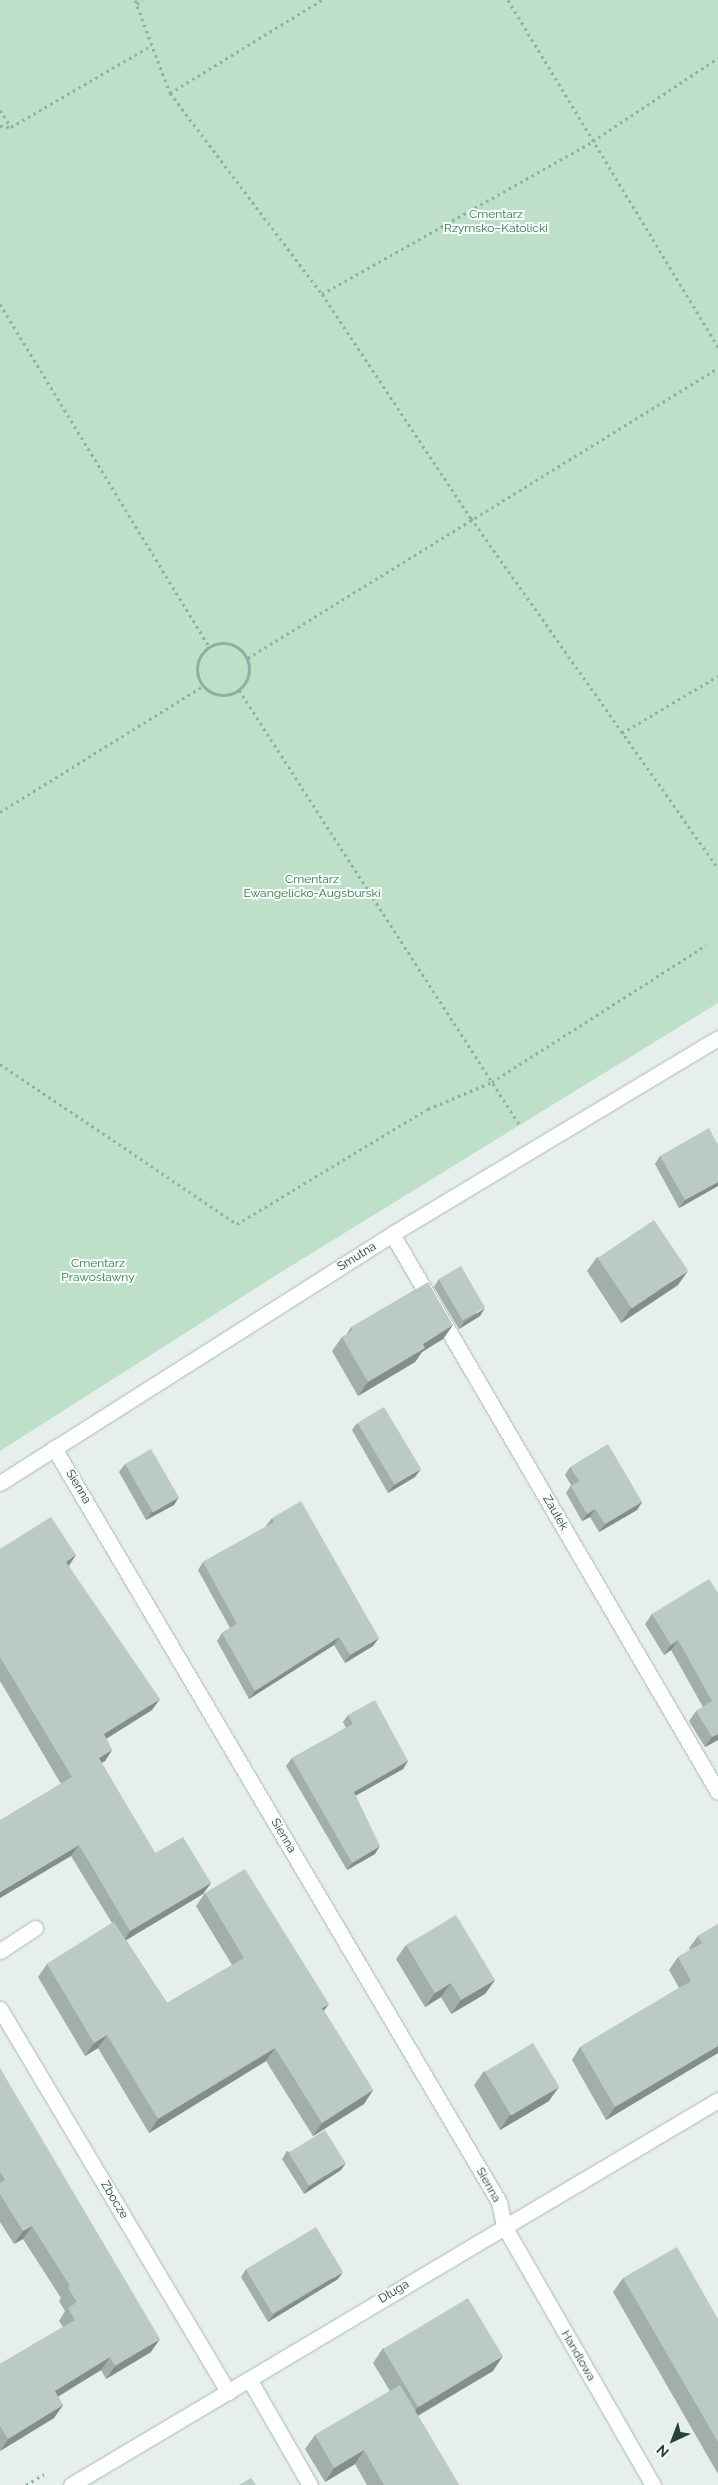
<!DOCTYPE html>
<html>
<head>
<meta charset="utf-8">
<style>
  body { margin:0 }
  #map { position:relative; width:718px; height:2485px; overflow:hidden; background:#e6efeb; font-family:Raleway,sans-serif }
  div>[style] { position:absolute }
  .green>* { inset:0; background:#bfe0c8 }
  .path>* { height:3px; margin-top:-1.5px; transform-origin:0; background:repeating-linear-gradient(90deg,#86b3a5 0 2.5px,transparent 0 6.5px) }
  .path>.ring { margin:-1.5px; padding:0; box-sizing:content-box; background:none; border:3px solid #86b3a5; border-radius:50% }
  .roads { filter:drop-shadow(0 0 1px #a8b8b2) drop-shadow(0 0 1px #a8b8b2) }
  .minor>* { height:15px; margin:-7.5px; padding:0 7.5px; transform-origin:7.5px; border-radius:7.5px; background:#fff }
  .wall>* { inset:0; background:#a1aea9 }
  .shaded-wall>* { inset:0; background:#838d89 }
  .building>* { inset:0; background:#bbcac4; transform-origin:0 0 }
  span { translate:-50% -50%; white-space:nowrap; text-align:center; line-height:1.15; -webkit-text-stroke:4px #f7fbf9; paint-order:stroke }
  .park-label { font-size:12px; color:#2d7a4b }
  .street-label { font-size:12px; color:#24423a }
  .north { position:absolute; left:648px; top:2415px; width:50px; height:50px; -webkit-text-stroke:4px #f7fbf9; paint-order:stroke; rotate:223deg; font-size:14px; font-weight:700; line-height:20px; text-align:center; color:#24423a }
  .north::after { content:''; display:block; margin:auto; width:18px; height:22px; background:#24423a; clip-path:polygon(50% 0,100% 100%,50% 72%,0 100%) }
</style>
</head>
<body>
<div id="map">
  <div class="green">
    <i style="clip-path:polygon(0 0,718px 0,718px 1003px,278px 1274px,0 1451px)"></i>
  </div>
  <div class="path">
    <i style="left:135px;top:0;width:99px;rotate:69.4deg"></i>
    <i style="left:170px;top:93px;width:178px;rotate:-31.5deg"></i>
    <i style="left:508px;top:0;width:406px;rotate:58.8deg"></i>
    <i style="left:137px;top:4px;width:7px;rotate:-34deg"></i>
    <i style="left:170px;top:93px;width:252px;rotate:52.9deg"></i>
    <i style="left:322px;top:294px;width:269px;rotate:56.4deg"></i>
    <i style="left:471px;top:518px;width:428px;rotate:54.8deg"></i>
    <i style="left:0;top:110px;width:20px;rotate:57deg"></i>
    <i style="left:0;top:126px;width:11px;rotate:5deg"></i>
    <i style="left:11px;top:127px;width:162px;rotate:-30.1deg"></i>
    <i style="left:322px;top:294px;width:311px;rotate:-29.4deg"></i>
    <i style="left:593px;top:141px;width:150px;rotate:-33.6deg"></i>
    <i style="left:0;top:304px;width:401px;rotate:58.6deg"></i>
    <i class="ring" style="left:197px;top:643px;width:49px;height:49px"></i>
    <i style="left:248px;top:658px;width:552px;rotate:-31.68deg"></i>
    <i style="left:239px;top:690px;width:516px;rotate:57.17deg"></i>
    <i style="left:622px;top:733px;width:112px;rotate:-30.7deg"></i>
    <i style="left:0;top:812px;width:239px;rotate:-31.8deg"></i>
    <i style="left:0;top:1064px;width:286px;rotate:34deg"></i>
    <i style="left:237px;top:1224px;width:223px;rotate:-31.1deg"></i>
    <i style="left:428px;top:1109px;width:69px;rotate:-22.9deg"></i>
    <i style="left:492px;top:1082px;width:254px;rotate:-32.6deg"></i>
    <i style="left:26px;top:2485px;width:21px;rotate:-31deg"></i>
  </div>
  <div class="roads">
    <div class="minor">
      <i style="left:392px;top:1234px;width:646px;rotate:59.71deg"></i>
      <i style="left:54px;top:1448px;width:876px;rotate:59.45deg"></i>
      <i style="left:499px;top:2202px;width:25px;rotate:78deg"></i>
      <i style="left:504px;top:2226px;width:299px;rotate:60.1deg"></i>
      <i style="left:0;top:1483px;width:464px;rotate:-32.4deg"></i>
      <i style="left:392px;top:1234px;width:380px;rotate:-31deg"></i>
      <i style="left:0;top:1951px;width:42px;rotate:-33.3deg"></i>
      <i style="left:0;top:2009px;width:446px;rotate:59.2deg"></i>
      <i style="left:249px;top:2379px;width:122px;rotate:60.1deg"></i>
      <i style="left:71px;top:2485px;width:753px;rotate:-30.75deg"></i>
    </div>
  </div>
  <div class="wall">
    <i style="clip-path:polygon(718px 1145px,718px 1186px,679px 1208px,655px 1164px,660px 1156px)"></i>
    <i style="clip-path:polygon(597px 1257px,678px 1285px,621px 1323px,587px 1271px)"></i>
    <i style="clip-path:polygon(439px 1279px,480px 1316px,459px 1329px,434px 1287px)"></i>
    <i style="clip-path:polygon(453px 1325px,443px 1339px,422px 1352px,415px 1362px,358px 1396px,332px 1351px,342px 1337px,346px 1335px,351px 1327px)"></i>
    <i style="clip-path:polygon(357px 1423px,415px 1477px,388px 1493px,352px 1430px)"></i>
    <i style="clip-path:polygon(125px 1464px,174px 1505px,146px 1520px,119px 1472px)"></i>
    <i style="clip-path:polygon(570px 1467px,642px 1502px,637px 1510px,599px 1532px,590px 1517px,582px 1521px,566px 1493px,571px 1485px,565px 1475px)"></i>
    <i style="clip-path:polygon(272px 1518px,373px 1646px,345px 1663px,334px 1645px,249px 1699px,217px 1641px,222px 1633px,230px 1628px,198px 1570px,203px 1562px,267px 1526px,266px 1526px)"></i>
    <i style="clip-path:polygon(0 1549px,76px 1555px,69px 1566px,152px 1710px,106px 1739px,112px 1750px,105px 1761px,101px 1763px,155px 1853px,211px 1883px,203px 1894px,126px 1940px,167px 2003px,232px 1965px,196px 1906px,205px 1893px,324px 2011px,373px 2090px,364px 2104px,313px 2136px,266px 2061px,149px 2133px,98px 2048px,85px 2056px,38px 1977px,47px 1964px,112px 1923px,71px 1856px,61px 1784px,0 1681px)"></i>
    <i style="clip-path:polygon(718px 1593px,718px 1740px,705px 1747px,689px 1721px,696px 1711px,703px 1707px,671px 1650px,664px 1655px,645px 1624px,652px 1614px)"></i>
    <i style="clip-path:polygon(348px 1715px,408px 1761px,403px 1769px,355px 1796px,375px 1854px,347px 1870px,286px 1766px,292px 1758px,346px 1728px,343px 1722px)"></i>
    <i style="clip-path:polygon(718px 1924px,718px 2053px,606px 2120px,572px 2060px,580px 2047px,679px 1988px,669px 1970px,678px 1957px,690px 1950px,689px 1948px,698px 1936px)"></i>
    <i style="clip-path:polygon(406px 1945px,495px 1980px,485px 1994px,451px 2014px,441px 1997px,425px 2007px,396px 1959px)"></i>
    <i style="clip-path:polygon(0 2068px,151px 2352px,106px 2379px,101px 2370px,58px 2397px,63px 2405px,54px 2418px,0 2451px,0 2364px,63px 2327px,59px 2321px,65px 2311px,59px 2301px,61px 2298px,23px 2239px,14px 2244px,0 2222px)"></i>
    <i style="clip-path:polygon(484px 2071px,549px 2101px,500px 2130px,474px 2085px)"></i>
    <i style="clip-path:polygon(287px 2151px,341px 2170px,304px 2194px,282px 2159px)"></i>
    <i style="clip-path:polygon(246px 2269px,338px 2279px,268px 2322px,241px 2277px)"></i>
    <i style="clip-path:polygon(623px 2278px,718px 2319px,718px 2474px,613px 2292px)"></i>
    <i style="clip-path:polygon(383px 2348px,493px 2371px,418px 2416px,459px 2485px,367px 2485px,355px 2464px,325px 2482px,305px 2449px,315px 2435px,390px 2391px,373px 2363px)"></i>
  </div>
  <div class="shaded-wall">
    <i style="clip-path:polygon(718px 1182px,718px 1186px,679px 1208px,685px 1200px)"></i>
    <i style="clip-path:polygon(688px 1271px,678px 1285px,621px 1323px,631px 1308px)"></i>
    <i style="clip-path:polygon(485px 1308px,480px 1316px,459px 1329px,464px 1322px)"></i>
    <i style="clip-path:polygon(453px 1325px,443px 1339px,422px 1352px,415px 1362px,358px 1396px,368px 1382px,423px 1344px)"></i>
    <i style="clip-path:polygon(421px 1469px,415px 1477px,388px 1493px,394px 1485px)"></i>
    <i style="clip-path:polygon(179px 1497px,174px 1505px,146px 1520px,152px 1512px)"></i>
    <i style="clip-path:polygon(642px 1502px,637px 1510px,599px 1532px,605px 1524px)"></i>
    <i style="clip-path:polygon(595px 1509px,590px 1517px,582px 1521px,587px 1514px)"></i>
    <i style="clip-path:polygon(76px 1555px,68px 1566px,66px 1562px)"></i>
    <i style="clip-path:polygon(339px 1637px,334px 1645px,249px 1699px,255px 1691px)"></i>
    <i style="clip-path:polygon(379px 1638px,373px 1646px,345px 1663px,350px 1655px)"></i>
    <i style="clip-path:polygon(678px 1640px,671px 1650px,664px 1655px,671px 1645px)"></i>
    <i style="clip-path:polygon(160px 1699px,152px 1710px,96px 1745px,104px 1734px)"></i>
    <i style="clip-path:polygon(718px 1734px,718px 1740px,705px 1747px,712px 1737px)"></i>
    <i style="clip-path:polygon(112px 1750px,105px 1761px,91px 1769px,99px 1758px)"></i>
    <i style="clip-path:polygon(408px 1761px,403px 1769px,348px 1800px,354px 1792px)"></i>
    <i style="clip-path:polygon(79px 1845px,71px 1856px,0 1898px,0 1892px)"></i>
    <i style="clip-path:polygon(380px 1846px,375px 1854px,347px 1870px,352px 1863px)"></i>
    <i style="clip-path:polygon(211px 1883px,203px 1894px,123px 1942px,130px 1931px)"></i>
    <i style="clip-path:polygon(495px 1980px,485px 1994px,451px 2014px,461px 2000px)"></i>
    <i style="clip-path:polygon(451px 1983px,441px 1997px,425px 2007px,435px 1993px)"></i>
    <i style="clip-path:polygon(329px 2004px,319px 2017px,322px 2008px)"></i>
    <i style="clip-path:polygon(107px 2035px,98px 2048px,85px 2056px,94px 2043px)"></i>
    <i style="clip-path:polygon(718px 2046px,718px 2053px,606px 2120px,615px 2107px)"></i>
    <i style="clip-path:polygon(275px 2048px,266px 2061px,149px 2133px,158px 2119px)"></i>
    <i style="clip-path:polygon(559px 2087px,549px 2101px,500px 2130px,510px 2115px)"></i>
    <i style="clip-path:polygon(373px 2090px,364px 2104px,313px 2136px,322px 2123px)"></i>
    <i style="clip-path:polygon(346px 2163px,341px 2170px,304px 2194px,309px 2186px)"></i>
    <i style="clip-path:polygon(32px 2226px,23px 2239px,14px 2244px,23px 2231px)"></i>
    <i style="clip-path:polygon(343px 2272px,338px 2279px,268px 2322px,274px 2314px)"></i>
    <i style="clip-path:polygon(160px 2339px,151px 2352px,106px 2379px,115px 2366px)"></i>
    <i style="clip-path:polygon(503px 2356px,493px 2371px,408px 2421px,418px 2407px)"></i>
    <i style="clip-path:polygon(110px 2357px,101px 2370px,45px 2404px,55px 2391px)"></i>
    <i style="clip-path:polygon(63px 2405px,54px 2418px,0 2451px,8px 2439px)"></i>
    <i style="clip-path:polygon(364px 2450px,355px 2464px,325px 2482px,334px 2468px)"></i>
  </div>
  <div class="building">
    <i style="clip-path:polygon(709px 1128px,718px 1145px,718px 1182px,685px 1200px,660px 1156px)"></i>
    <i style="left:654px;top:1220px;width:61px;height:68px;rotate:56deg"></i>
    <i style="left:461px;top:1266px;width:48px;height:26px;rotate:60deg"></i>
    <i style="clip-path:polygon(428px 1282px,453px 1325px,423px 1344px,425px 1348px,368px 1382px,342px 1337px,353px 1330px,351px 1327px)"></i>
    <i style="left:384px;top:1407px;width:72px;height:31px;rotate:59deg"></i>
    <i style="clip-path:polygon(608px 1444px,642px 1502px,605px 1524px,595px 1509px,587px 1514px,571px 1486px,579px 1481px,570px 1467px)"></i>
    <i style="left:151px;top:1449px;width:56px;height:30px;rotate:60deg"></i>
    <i style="clip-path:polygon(301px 1501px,379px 1638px,350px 1655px,339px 1637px,255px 1691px,222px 1633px,237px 1624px,203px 1562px,274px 1522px,272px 1518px)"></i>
    <i style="clip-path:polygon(51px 1517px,76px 1555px,66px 1562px,160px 1699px,104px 1734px,112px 1750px,99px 1758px,155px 1853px,183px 1837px,211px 1883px,130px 1931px,79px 1845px,0 1892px,0 1820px,72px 1777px,0 1657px,0 1549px)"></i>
    <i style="clip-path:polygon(709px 1579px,718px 1593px,718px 1734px,712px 1737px,696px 1711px,712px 1701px,678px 1640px,671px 1645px,652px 1614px)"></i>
    <i style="clip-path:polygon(375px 1700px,408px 1761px,354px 1792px,380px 1846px,352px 1863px,292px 1758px,353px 1724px,348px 1715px)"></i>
    <i style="clip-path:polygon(245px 1869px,329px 2004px,322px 2008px,373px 2090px,322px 2123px,275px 2048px,158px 2119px,107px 2035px,94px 2043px,47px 1964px,114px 1922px,167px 2003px,244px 1958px,205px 1893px)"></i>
    <i style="clip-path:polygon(456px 1915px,495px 1980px,461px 2000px,451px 1983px,435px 1993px,406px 1945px)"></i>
    <i style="clip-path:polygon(718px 1924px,718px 2046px,615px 2107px,580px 2047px,691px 1981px,678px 1957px,702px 1943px,698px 1936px)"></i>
    <i style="left:533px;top:2043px;width:51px;height:56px;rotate:59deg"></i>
    <i style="clip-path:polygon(0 2068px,160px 2339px,115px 2366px,110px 2357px,55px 2391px,63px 2405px,8px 2439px,0 2426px,0 2364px,75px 2320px,68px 2308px,77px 2302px,68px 2288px,70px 2286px,32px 2226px,23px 2231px,0 2194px,0 2183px,5px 2180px,0 2172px)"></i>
    <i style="left:325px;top:2130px;width:39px;height:43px;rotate:58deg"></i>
    <i style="left:316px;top:2227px;width:52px;height:82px;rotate:59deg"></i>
    <i style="clip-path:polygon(677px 2247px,718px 2319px,718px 2442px,623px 2278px)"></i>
    <i style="left:468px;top:2298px;width:68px;height:99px;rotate:59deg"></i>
    <i style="clip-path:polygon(400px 2385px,459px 2485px,384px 2485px,364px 2450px,334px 2468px,315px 2435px)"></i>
    <i style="clip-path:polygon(251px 2478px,256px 2485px,239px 2485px)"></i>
  </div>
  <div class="park-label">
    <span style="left:496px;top:222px">Cmentarz<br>Rzymsko–Katolicki</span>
    <span style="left:312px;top:887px">Cmentarz<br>Ewangelicko-Augsburski</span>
    <span style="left:98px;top:1271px">Cmentarz<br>Prawosławny</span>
  </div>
  <div class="street-label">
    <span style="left:357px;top:1257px;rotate:-32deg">Smutna</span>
    <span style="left:78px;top:1487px;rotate:59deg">Sienna</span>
    <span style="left:555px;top:1513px;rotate:60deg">Zaułek</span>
    <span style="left:283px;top:1836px;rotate:60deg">Sienna</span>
    <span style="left:488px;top:2185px;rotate:61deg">Sienna</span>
    <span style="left:114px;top:2200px;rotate:59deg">Zbocze</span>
    <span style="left:394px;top:2292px;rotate:-31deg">Długa</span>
    <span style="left:578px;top:2356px;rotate:60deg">Handlowa</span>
  </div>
  <div class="north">N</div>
</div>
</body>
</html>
